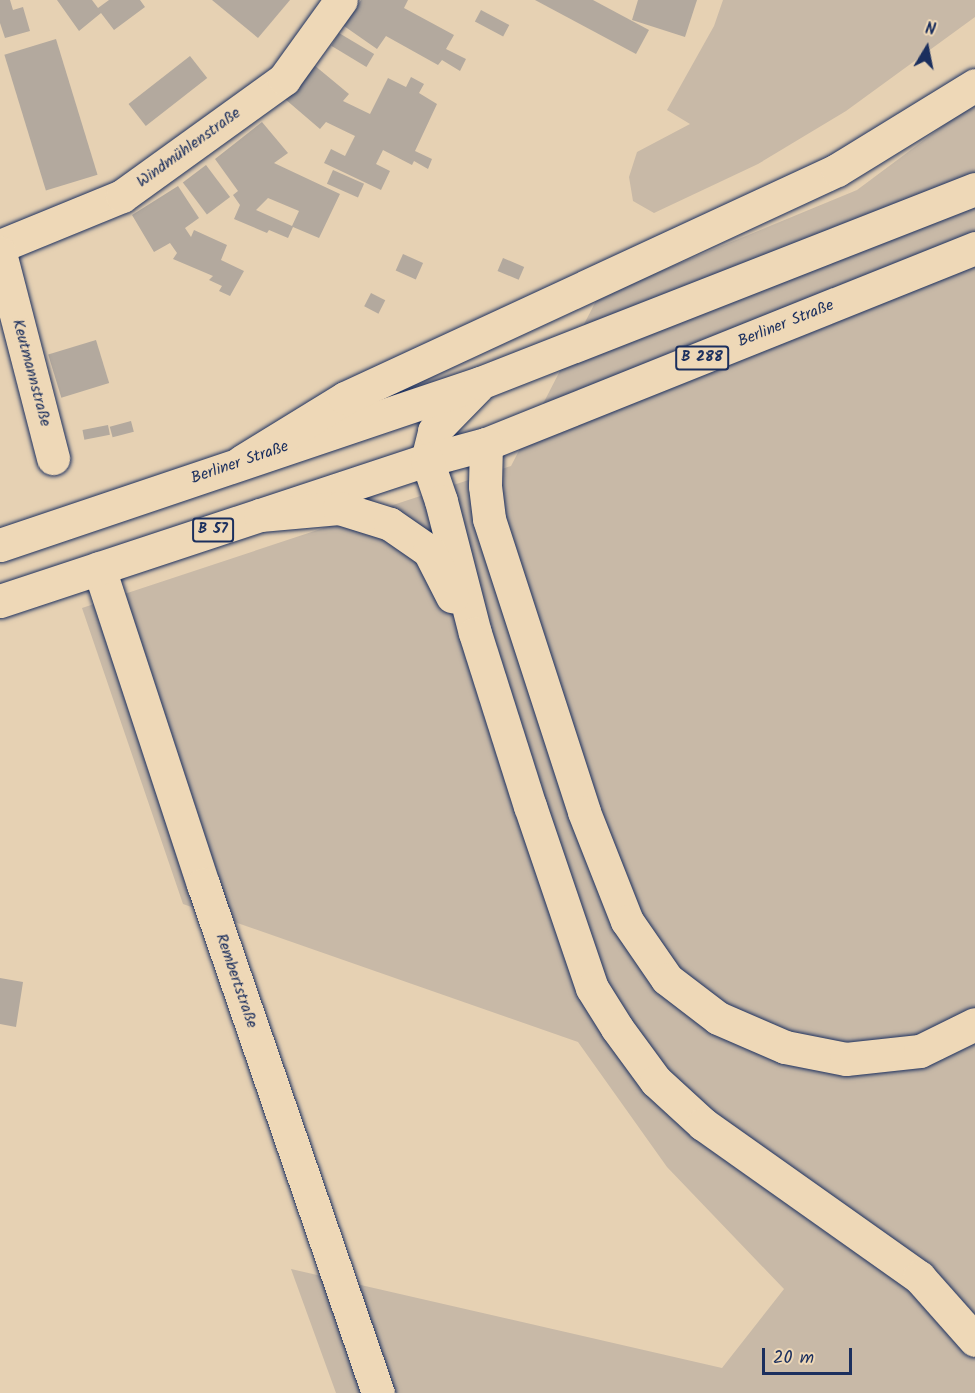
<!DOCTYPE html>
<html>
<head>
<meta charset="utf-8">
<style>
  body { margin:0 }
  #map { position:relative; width:975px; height:1393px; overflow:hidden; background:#e6d1b3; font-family:Kalam,sans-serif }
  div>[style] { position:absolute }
  .green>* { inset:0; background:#c8b9a7 }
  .building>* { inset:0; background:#b3a99e; transform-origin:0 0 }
  .roads { filter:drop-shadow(0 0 2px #1b2f5e) drop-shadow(0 0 2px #1b2f5e) }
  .street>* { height:33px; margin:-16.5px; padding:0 16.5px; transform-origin:16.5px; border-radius:16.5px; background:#eed8b7 }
  .primary>* { height:33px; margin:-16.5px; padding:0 16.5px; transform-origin:16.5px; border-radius:16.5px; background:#eed8b7 }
  .highway>* { height:33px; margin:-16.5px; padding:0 16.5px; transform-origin:16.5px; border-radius:16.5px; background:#eed8b7 }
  span { translate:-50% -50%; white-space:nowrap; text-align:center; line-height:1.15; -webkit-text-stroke:4.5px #eed8b7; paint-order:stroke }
  .shield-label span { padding:2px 4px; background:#eed8b7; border:2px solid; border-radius:4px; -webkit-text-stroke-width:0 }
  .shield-label { font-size:15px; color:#1b2f5e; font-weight:700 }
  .street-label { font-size:16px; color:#1b2f5e }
  .north { position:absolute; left:897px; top:18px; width:60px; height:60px; -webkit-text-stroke:4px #eed8b7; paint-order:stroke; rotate:10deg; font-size:16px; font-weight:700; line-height:24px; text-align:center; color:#1b2f5e }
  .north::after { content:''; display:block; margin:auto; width:21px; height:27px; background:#1b2f5e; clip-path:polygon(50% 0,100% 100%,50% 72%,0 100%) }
  .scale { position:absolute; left:762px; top:1348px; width:90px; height:27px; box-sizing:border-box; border:3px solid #1b2f5e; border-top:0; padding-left:8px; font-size:18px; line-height:21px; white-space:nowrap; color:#1b2f5e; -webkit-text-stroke:4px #eed8b7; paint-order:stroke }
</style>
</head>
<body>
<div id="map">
  <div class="green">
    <i style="clip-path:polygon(723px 0,975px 0,975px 17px,846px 111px,758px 164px,654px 213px,633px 201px,629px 177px,637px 152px,690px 124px,667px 110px,714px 26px)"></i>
    <i style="clip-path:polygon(975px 102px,975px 1393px,336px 1393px,291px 1269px,722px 1368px,784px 1289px,667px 1167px,578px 1042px,183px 904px,82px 608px,511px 466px,598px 297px,857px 190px)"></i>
  </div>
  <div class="building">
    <i style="clip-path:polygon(0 0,10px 0,13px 10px,23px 7px,30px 31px,5px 38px,0 23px)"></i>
    <i style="clip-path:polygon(57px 0,92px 0,98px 8px,109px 0,140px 0,145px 7px,114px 30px,101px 13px,79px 31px)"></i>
    <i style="clip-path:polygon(212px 0,290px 0,258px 38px)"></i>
    <i style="clip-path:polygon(361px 0,408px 0,404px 8px,454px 35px,446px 49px,466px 59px,460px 71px,442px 60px,438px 65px,386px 36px,377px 49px,344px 26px)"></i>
    <i style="clip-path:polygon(535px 0,593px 0,649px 30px,636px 54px)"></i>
    <i style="clip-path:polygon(638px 0,697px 0,685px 37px,632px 20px)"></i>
    <i style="left:481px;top:10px;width:32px;height:13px;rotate:28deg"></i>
    <i style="left:339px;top:33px;width:41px;height:15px;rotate:31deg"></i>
    <i style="left:56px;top:39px;width:142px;height:54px;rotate:73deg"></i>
    <i style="left:190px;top:56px;width:28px;height:78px;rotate:52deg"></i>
    <i style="clip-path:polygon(314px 65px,349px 94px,343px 101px,370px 114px,388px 78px,406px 87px,411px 77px,424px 84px,419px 93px,437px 104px,415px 151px,432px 159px,428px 169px,414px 161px,412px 165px,383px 150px,376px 164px,390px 171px,381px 190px,324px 163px,331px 149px,345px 156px,355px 136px,326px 122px,320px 129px,285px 99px)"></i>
    <i style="clip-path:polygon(evenodd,262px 122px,288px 153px,274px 163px,340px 194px,319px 238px,293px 227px,288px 238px,269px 230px,267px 233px,234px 219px,240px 205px,233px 195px,238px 191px,215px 159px,262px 122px,268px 198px,299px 211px,292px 226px,256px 210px,268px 198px)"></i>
    <i style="left:206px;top:165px;width:40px;height:29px;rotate:53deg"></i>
    <i style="left:333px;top:170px;width:34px;height:15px;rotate:24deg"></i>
    <i style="clip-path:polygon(178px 186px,199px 218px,185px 228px,191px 237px,194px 230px,227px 245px,221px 260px,244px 271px,230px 296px,219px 291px,222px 286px,209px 280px,213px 276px,173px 259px,177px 253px,170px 243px,154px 252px,132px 215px)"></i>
    <i style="left:403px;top:254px;width:22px;height:18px;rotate:24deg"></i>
    <i style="left:503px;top:258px;width:23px;height:14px;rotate:23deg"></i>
    <i style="left:371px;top:293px;width:16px;height:15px;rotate:27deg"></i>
    <i style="left:96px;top:340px;width:45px;height:50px;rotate:73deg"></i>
    <i style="left:131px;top:421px;width:11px;height:22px;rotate:75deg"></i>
    <i style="left:108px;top:425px;width:10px;height:26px;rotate:79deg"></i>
    <i style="clip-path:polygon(0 978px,23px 982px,16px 1027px,0 1024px)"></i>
  </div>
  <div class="roads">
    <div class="street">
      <i style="left:0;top:246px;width:132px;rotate:-22.3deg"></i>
      <i style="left:122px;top:196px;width:200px;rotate:-35.8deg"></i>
      <i style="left:284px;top:79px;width:97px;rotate:-54.2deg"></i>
      <i style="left:0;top:253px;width:212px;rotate:75.5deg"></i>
      <i style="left:99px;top:568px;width:333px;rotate:71.8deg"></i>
      <i style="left:203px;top:884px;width:538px;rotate:71.03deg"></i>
    </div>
    <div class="primary">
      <i style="left:427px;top:460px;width:30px;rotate:-76deg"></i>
      <i style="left:434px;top:431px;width:62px;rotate:-45.7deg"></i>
      <i style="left:0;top:545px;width:507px;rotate:-18.65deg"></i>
      <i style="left:480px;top:383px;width:532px;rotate:-21.4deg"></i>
      <i style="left:0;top:601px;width:450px;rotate:-18.3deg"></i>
      <i style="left:427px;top:460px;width:61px;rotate:-15.2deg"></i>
      <i style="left:486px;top:444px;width:527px;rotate:-21.84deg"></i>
    </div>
    <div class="highway">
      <i style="left:486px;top:444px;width:42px;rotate:91.4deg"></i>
      <i style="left:485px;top:486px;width:33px;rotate:83deg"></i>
      <i style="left:489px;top:519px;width:308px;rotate:72deg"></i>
      <i style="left:584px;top:812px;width:117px;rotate:68.5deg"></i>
      <i style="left:627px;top:921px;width:70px;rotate:55.4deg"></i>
      <i style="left:667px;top:979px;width:64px;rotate:37.4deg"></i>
      <i style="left:718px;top:1018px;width:73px;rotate:23.4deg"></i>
      <i style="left:785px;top:1047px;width:62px;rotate:11.1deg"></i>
      <i style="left:846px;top:1059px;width:74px;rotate:-6.2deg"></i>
      <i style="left:920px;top:1051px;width:61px;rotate:-26.1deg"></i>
      <i style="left:427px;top:460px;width:43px;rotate:71.1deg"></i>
      <i style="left:441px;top:501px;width:136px;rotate:75.6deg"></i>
      <i style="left:475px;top:633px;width:182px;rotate:72.4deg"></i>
      <i style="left:530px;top:806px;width:192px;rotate:71.2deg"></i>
      <i style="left:592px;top:988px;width:47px;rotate:58deg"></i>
      <i style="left:617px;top:1028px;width:66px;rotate:53.7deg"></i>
      <i style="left:656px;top:1081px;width:64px;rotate:42.5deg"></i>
      <i style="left:703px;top:1124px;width:265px;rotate:35.3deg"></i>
      <i style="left:919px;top:1277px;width:84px;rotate:48.4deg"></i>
      <i style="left:241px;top:462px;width:122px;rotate:-31.6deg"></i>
      <i style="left:345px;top:398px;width:542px;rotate:-24.86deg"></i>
      <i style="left:837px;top:170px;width:162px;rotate:-31.6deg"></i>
      <i style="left:260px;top:515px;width:79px;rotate:-5.1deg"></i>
      <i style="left:339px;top:508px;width:53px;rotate:17.4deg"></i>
      <i style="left:390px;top:524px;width:47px;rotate:34.7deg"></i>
      <i style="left:429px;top:551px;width:51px;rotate:62.9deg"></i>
    </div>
  </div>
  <div class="shield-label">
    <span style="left:702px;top:358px">B 288</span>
    <span style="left:213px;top:530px">B 57</span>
  </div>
  <div class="street-label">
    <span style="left:189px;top:148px;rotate:-36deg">Windmühlenstraße</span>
    <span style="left:786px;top:324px;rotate:-22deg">Berliner Straße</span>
    <span style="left:31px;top:373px;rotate:75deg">Keutmannstraße</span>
    <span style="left:240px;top:463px;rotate:-19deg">Berliner Straße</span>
    <span style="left:236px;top:981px;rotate:71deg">Rembertstraße</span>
  </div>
  <div class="north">N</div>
  <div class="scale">20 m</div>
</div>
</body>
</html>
